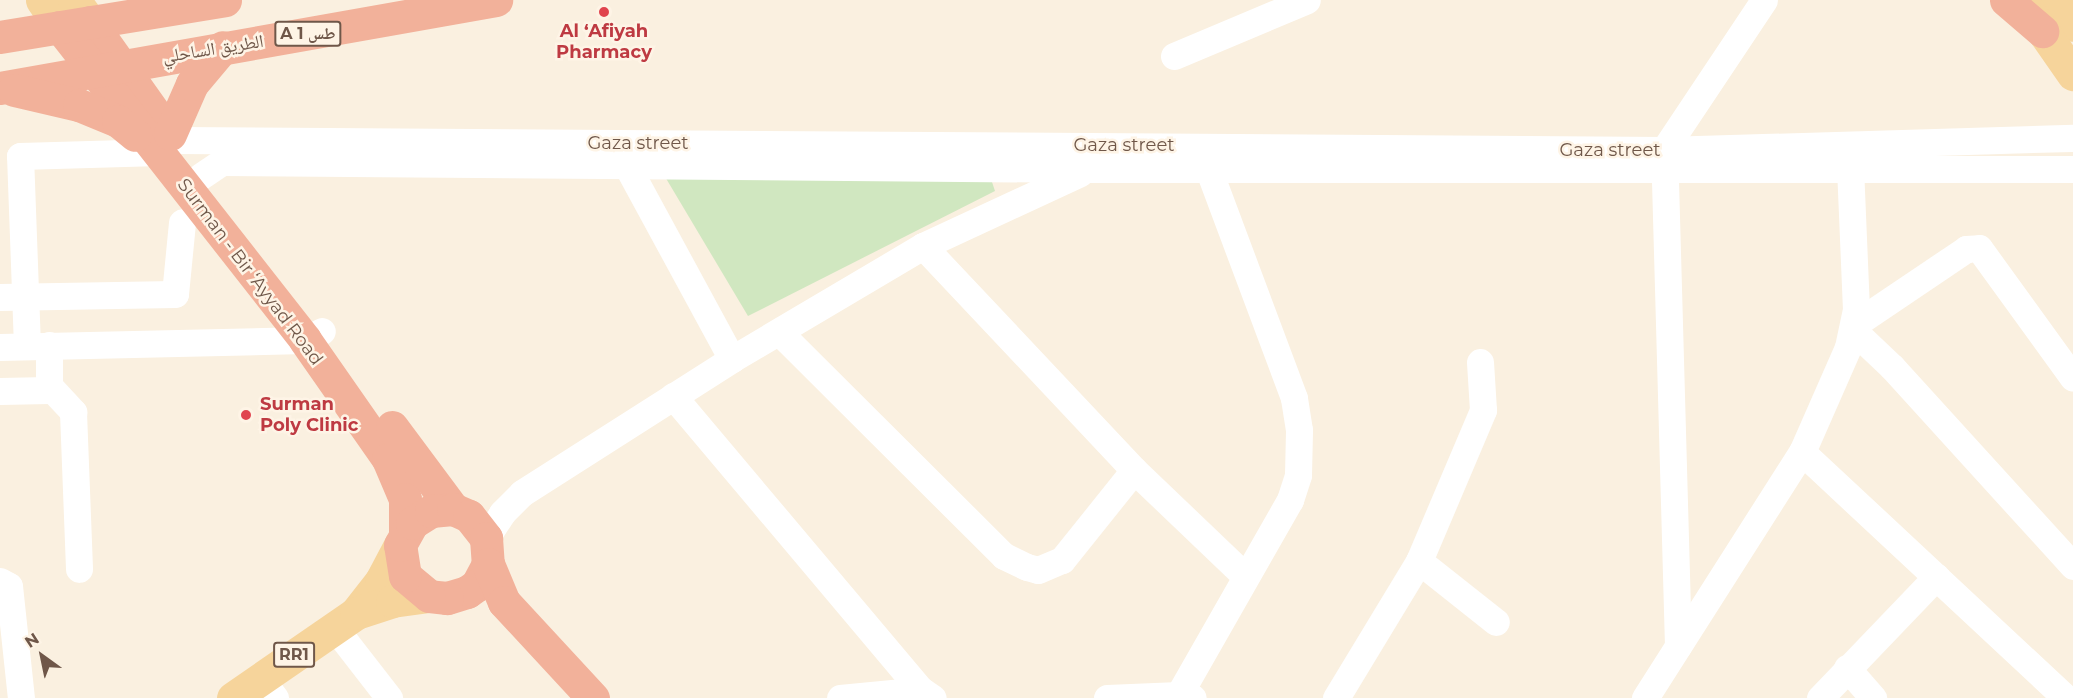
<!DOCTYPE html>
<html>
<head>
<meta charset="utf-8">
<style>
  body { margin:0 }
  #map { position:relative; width:2073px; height:698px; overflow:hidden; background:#faf0e0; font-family:Montserrat,"Noto Naskh Arabic",sans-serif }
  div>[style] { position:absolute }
  .green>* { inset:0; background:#d0e7c0 }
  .minor>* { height:27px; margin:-13.5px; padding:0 13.5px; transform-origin:13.5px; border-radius:13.5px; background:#fff }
  .major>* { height:33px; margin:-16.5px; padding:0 16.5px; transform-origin:16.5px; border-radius:16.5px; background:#f6d49b }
  .highway>* { height:33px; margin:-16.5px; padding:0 16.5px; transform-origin:16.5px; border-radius:16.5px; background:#f2b19a }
  .dots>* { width:16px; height:16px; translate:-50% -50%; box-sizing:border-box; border:3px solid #fef4e6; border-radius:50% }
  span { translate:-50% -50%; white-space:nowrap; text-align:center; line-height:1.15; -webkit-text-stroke:5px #fef4e6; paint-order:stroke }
  .shield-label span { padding:2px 4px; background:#fef4e6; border:2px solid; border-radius:4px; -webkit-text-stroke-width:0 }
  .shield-label { font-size:16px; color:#6f5749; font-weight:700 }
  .health-label { font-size:18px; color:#be3a42; font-weight:700 }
  .left { translate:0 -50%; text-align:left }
  .street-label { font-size:18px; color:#6f5749 }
  .north { position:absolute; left:12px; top:626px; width:60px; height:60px; -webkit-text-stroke:4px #fef4e6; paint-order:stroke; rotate:327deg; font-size:16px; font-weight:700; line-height:24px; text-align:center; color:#6f5749 }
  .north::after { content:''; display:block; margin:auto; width:21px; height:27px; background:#6f5749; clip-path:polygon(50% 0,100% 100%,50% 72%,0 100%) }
</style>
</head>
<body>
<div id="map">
  <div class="green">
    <i style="clip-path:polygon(661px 170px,989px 173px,995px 191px,748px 316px)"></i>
  </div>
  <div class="minor">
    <i style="left:1174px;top:56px;width:144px;rotate:-22.8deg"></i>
    <i style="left:174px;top:140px;width:1490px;rotate:0.38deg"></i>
    <i style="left:1664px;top:150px;width:409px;rotate:-1.7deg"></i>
    <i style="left:626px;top:164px;width:222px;rotate:61.5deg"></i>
    <i style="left:201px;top:176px;width:25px;rotate:-34deg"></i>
    <i style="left:222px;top:162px;width:865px;rotate:0.46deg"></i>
    <i style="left:1087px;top:169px;width:986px"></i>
    <i style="left:923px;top:246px;width:308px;rotate:46.7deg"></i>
    <i style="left:1134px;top:470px;width:152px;rotate:43.7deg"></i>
    <i style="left:0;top:297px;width:175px;rotate:-1deg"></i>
    <i style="left:175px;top:294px;width:72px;rotate:-84.4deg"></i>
    <i style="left:1855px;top:324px;width:134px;rotate:-34deg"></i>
    <i style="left:1966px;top:249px;width:13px;rotate:-4deg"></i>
    <i style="left:1979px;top:248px;width:160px;rotate:54.1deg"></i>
    <i style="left:1854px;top:331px;width:52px;rotate:43.5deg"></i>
    <i style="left:1892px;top:367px;width:269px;rotate:47.7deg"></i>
    <i style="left:779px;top:332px;width:317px;rotate:44.9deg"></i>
    <i style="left:1004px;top:556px;width:25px;rotate:26deg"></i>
    <i style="left:1027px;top:567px;width:11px;rotate:15deg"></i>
    <i style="left:1038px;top:570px;width:26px;rotate:-23deg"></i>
    <i style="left:1062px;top:560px;width:115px;rotate:-51.3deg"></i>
    <i style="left:27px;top:346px;width:190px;rotate:-92.1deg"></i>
    <i style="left:20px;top:156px;width:139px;rotate:-1.6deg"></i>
    <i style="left:0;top:347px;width:305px;rotate:-1.3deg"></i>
    <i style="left:305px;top:340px;width:19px;rotate:-28deg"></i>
    <i style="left:51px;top:388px;width:33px;rotate:47deg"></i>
    <i style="left:73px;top:412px;width:157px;rotate:87.8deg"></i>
    <i style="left:0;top:391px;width:49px;rotate:-1.2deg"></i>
    <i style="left:49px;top:390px;width:45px;rotate:-90deg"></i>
    <i style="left:673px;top:396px;width:385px;rotate:49.9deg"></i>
    <i style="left:921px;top:690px;width:14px;rotate:34deg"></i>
    <i style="left:1802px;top:452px;width:361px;rotate:43deg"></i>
    <i style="left:486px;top:538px;width:30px;rotate:-57deg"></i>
    <i style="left:502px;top:513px;width:28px;rotate:-45deg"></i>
    <i style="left:522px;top:493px;width:249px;rotate:-32.5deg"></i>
    <i style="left:732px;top:359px;width:222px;rotate:-30.6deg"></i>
    <i style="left:923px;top:246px;width:173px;rotate:-24.9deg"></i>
    <i style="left:1419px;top:561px;width:98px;rotate:38.4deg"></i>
    <i style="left:0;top:581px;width:10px;rotate:29deg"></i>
    <i style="left:9px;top:586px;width:113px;rotate:83.9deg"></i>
    <i style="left:334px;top:627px;width:90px;rotate:52.2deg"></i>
    <i style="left:1678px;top:646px;width:496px;rotate:-91.6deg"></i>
    <i style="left:1664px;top:150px;width:180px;rotate:-56.3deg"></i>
    <i style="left:1847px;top:668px;width:40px;rotate:49deg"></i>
    <i style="left:260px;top:678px;width:25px;rotate:53deg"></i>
    <i style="left:840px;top:698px;width:81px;rotate:-5.6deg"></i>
    <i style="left:1107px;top:698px;width:72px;rotate:-2.4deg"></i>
    <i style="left:1179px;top:695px;width:14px;rotate:12deg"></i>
    <i style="left:1177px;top:698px;width:228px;rotate:-60.3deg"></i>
    <i style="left:1290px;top:500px;width:26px;rotate:-72deg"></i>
    <i style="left:1298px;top:475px;width:45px;rotate:-88.7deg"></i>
    <i style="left:1299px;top:430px;width:32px;rotate:-99deg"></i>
    <i style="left:1294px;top:398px;width:246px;rotate:-110.5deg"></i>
    <i style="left:1336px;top:698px;width:160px;rotate:-58.8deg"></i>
    <i style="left:1419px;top:561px;width:164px;rotate:-67deg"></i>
    <i style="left:1483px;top:410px;width:48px;rotate:-93.6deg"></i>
    <i style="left:1645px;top:698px;width:292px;rotate:-57.5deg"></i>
    <i style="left:1802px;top:452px;width:115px;rotate:-66.3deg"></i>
    <i style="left:1848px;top:347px;width:38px;rotate:-78deg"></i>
    <i style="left:1856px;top:310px;width:144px;rotate:-92.4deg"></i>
    <i style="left:1820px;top:698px;width:168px;rotate:-46.2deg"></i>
  </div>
  <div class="major">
    <i style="left:42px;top:0;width:32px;rotate:56deg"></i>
    <i style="left:74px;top:0;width:27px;rotate:54deg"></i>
    <i style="left:2056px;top:0;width:30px;rotate:56deg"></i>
    <i style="left:2026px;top:7px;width:82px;rotate:55deg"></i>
    <i style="left:356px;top:613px;width:41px;rotate:-52deg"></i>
    <i style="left:381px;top:581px;width:41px;rotate:-62.2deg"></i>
    <i style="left:233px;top:698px;width:150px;rotate:-34.6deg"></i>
    <i style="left:356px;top:613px;width:38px;rotate:-18deg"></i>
    <i style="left:392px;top:601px;width:37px;rotate:-8deg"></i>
  </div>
  <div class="highway">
    <i style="left:2006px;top:0;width:48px;rotate:40.7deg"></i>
    <i style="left:90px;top:22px;width:126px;rotate:54.7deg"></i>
    <i style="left:60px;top:27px;width:397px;rotate:51.9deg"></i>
    <i style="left:305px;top:340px;width:145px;rotate:55.1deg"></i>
    <i style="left:388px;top:459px;width:43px;rotate:67deg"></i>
    <i style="left:405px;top:499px;width:33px;rotate:90deg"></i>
    <i style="left:0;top:37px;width:228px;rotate:-9.3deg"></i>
    <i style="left:0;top:88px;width:504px;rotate:-10.06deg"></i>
    <i style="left:14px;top:90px;width:67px;rotate:13deg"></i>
    <i style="left:79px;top:105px;width:42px;rotate:22.3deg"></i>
    <i style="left:118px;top:121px;width:22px;rotate:39deg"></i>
    <i style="left:170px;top:134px;width:55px;rotate:-66.3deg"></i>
    <i style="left:192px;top:84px;width:48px;rotate:-50deg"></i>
    <i style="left:392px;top:427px;width:102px;rotate:53.4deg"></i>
    <i style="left:488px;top:564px;width:24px;rotate:118deg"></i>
    <i style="left:477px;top:585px;width:12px;rotate:145deg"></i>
    <i style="left:467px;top:592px;width:21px;rotate:163deg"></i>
    <i style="left:447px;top:598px;width:18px;rotate:-174deg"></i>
    <i style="left:429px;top:596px;width:31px;rotate:-140deg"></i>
    <i style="left:405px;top:576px;width:31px;rotate:-99deg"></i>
    <i style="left:400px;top:545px;width:25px;rotate:-61deg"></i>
    <i style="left:412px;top:523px;width:22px;rotate:-32deg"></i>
    <i style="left:431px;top:511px;width:22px;rotate:-5deg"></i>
    <i style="left:453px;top:509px;width:17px;rotate:24deg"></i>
    <i style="left:469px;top:516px;width:28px;rotate:52deg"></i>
    <i style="left:486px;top:538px;width:26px;rotate:86deg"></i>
    <i style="left:488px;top:564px;width:41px;rotate:67.2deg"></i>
    <i style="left:504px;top:602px;width:131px;rotate:47.2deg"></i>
  </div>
  <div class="dots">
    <i style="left:604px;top:12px;background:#e0444e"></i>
    <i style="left:246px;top:415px;background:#e0444e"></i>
  </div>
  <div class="shield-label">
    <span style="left:308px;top:34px">A 1 طس</span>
    <span style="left:294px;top:655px">RR1</span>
  </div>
  <div class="health-label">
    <span style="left:604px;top:42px">Al ‘Afiyah<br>Pharmacy</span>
    <span class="left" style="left:260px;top:415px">Surman<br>Poly Clinic</span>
  </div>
  <div class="street-label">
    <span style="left:213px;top:49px;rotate:-9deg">الطريق الساحلي</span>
    <span style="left:638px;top:143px">Gaza street</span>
    <span style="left:1124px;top:145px">Gaza street</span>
    <span style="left:1610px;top:150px">Gaza street</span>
    <span style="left:250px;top:272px;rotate:53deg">Surman - Bir ‘Ayyad Road</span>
  </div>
  <div class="north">N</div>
</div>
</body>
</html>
